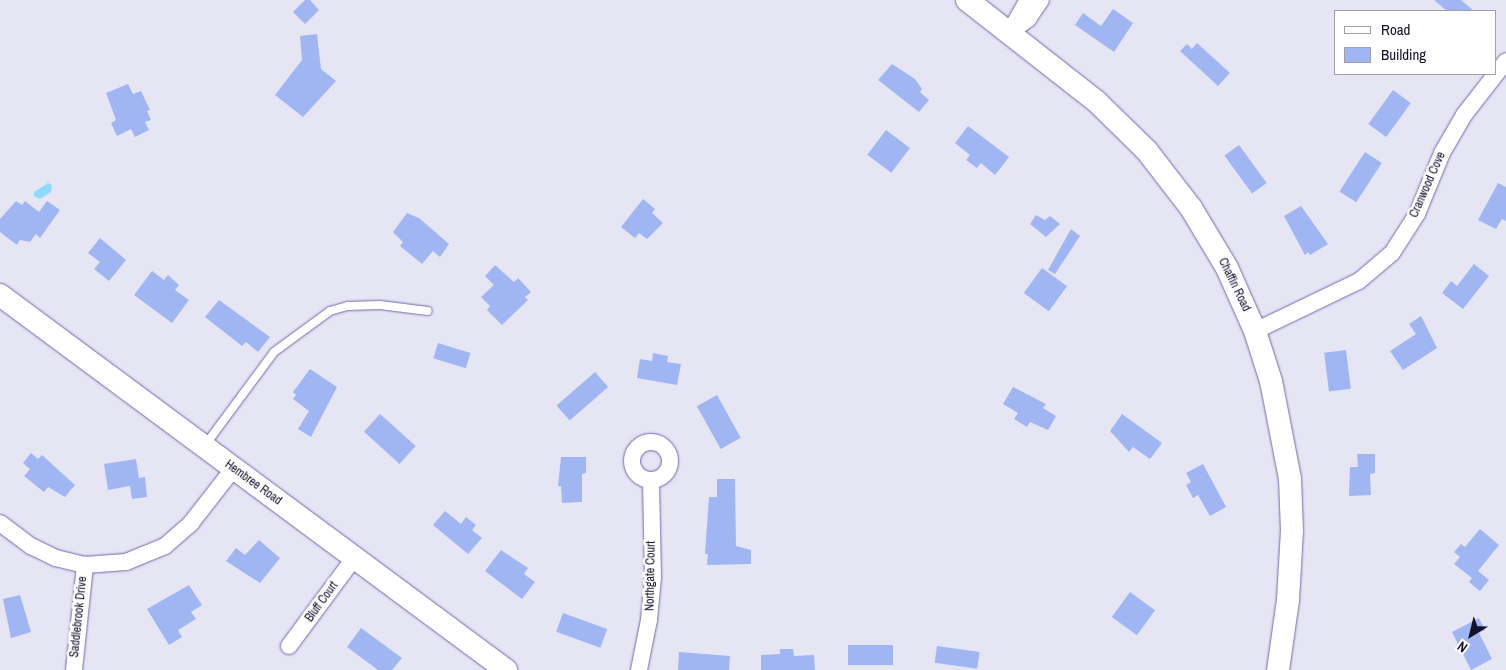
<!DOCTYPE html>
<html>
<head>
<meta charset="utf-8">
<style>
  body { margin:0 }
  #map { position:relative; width:1506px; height:670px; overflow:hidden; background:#e6e5f4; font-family:"Archivo Narrow",sans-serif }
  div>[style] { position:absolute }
  .water>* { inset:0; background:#8ddafd }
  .building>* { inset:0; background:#a0b6f3; transform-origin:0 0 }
  .roads { filter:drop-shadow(0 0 1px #7269ae) drop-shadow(0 0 1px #7269ae) }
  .lane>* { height:8px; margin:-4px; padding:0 4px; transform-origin:4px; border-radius:4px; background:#fff }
  .street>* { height:16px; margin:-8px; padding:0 8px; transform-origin:8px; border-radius:8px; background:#fff }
  .street>.ring { margin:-8px; padding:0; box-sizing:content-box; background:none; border:16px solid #fff; border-radius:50% }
  .secondary>* { height:22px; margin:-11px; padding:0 11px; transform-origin:11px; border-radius:11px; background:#fff }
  span { translate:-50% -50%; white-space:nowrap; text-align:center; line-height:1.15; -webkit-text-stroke:5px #fff; paint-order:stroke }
  .street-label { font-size:12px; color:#14102b }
  .legend { position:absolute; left:1334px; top:10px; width:162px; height:65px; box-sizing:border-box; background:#fff; border:1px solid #a19faa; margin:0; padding:6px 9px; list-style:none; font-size:15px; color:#14102b }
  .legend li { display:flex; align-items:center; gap:10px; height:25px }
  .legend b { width:25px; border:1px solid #a19faa }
  .north { position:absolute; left:1446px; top:610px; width:50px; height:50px; -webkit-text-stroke:4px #fff; paint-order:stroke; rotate:216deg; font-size:14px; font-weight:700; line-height:20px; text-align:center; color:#14102b }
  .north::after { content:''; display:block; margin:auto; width:18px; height:22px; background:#14102b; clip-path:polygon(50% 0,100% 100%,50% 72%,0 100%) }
</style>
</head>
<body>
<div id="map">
  <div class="water">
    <i style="clip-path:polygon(48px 183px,52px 185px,51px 192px,40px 199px,34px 196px,34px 192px)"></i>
  </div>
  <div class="building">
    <i style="clip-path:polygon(305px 0,310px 0,319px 10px,305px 24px,293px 12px)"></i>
    <i style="clip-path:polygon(1434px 0,1461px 0,1474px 11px,1447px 11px)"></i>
    <i style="clip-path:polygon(1113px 9px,1133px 23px,1114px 52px,1075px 25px,1083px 13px,1101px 26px)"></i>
    <i style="clip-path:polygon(317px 34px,321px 69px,336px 81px,303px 117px,275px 95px,302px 60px,300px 36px)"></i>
    <i style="clip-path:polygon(1197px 43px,1230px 73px,1218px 86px,1180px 51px,1187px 44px,1192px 49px)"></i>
    <i style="clip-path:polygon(892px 64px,915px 79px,922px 89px,920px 92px,929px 100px,919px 112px,878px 80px)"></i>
    <i style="clip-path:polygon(128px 84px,133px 94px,141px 91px,150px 110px,147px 111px,151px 120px,145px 122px,149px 130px,135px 137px,131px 129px,117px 136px,111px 123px,116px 120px,106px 93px)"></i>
    <i style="left:1393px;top:90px;width:22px;height:42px;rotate:36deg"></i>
    <i style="clip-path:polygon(968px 126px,1009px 157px,995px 175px,981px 163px,977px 168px,966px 160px,970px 155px,955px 143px)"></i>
    <i style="left:886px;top:130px;width:30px;height:31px;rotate:37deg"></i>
    <i style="left:1239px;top:145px;width:47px;height:18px;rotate:54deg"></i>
    <i style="left:1365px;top:152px;width:20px;height:47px;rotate:33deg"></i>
    <i style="clip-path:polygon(1498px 183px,1506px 187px,1506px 221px,1502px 219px,1496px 229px,1478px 220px)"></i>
    <i style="clip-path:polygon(643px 199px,655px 209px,652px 213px,663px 223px,647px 239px,639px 233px,635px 238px,621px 227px)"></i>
    <i style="clip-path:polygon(16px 201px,22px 205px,25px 201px,39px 212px,47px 201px,60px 210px,40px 238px,36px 234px,30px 242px,20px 240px,17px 245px,0 232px,0 219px)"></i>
    <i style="clip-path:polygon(1301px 206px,1328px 244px,1310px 255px,1308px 252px,1305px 255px,1284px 216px)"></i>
    <i style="clip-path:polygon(407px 213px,419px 218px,449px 244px,440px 257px,433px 251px,422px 264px,400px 246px,403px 242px,393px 232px)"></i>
    <i style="clip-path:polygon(1036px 215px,1045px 220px,1050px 216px,1060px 224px,1046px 237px,1030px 224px)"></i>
    <i style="clip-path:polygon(1071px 229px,1080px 236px,1055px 274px,1048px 270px)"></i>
    <i style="clip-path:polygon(100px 238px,126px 260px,109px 281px,94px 269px,100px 262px,88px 253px)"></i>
    <i style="clip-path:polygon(1474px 264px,1489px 276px,1463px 309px,1442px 293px,1451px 281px,1457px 286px)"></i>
    <i style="clip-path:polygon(495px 265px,514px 282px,518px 278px,531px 292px,525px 297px,528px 300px,502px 325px,487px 310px,490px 306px,481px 297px,494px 285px,485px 276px)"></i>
    <i style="left:1042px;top:268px;width:31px;height:31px;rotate:36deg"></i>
    <i style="clip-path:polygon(152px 271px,164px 280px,168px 275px,179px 285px,175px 290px,189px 300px,172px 323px,134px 295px)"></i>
    <i style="clip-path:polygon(219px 300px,270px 337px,258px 352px,246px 342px,242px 346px,205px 317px)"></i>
    <i style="clip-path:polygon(1421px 316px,1437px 348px,1403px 370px,1390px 351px,1416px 334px,1409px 324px)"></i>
    <i style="left:438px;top:343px;width:34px;height:16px;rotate:17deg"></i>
    <i style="left:1346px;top:350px;width:39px;height:22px;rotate:83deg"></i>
    <i style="clip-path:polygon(653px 353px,668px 356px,667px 362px,681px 364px,677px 385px,637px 378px,640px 359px,652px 361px)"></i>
    <i style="clip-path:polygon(310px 369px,337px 387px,311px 437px,298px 429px,309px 411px,293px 399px,296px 395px,293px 392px)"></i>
    <i style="left:595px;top:372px;width:20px;height:51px;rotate:49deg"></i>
    <i style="clip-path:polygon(1013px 387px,1046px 404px,1043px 408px,1056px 416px,1048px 430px,1030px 422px,1027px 427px,1014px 419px,1018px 413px,1003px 404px)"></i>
    <i style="left:717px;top:395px;width:49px;height:23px;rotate:61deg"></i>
    <i style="left:380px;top:414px;width:48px;height:24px;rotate:42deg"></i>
    <i style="clip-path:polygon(1122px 414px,1162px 443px,1150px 459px,1133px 447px,1129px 452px,1110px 431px)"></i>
    <i style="clip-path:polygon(31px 453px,38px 459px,42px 455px,75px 485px,65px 497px,48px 487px,44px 492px,24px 476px,30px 469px,23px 463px)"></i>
    <i style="clip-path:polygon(1357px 454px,1375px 454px,1375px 473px,1370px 474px,1371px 495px,1349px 496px,1350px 467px,1358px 467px)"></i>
    <i style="clip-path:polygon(561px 457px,586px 457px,586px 473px,582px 474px,582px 502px,562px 503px,561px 486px,558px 486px)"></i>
    <i style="clip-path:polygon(136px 459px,139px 478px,145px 477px,147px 497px,132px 499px,130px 486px,108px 490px,104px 464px)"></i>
    <i style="clip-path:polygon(1203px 464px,1226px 507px,1210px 516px,1198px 495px,1193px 498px,1186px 485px,1191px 482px,1186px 473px)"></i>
    <i style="clip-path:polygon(717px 479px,735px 479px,736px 546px,751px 550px,751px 564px,707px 565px,708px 554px,705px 554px,709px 497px,717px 497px)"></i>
    <i style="clip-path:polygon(445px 511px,461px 524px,466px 517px,476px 525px,472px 530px,482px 538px,468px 554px,433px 525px)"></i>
    <i style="clip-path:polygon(1480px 529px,1499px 545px,1478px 571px,1489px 580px,1480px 591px,1469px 582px,1472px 578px,1454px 564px,1460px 557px,1454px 552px,1461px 544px,1465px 547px)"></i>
    <i style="clip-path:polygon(259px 540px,280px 558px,260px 583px,226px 561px,236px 548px,245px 555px)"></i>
    <i style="clip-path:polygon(501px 550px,528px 568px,524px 574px,535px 582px,522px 599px,485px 571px)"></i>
    <i style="clip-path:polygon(189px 585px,202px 605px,191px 612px,196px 619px,178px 630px,182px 637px,169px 645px,147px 609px)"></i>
    <i style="left:1130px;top:592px;width:31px;height:31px;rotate:36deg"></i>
    <i style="clip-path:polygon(20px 595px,31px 632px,11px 638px,3px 599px)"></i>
    <i style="left:563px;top:613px;width:47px;height:20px;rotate:20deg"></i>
    <i style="clip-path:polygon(1479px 618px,1485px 630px,1479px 633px,1492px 659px,1471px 670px,1452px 632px)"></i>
    <i style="clip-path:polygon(361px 628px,402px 658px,392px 670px,378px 670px,347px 647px)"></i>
    <i style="left:893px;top:645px;width:20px;height:45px;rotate:90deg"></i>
    <i style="left:937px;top:646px;width:43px;height:17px;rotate:8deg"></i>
    <i style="clip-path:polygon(780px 649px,793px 649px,794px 656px,814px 655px,815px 670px,761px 670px,761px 655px,780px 654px)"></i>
    <i style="clip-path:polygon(679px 652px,730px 656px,729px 670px,678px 670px)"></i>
  </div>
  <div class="roads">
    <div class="lane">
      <i style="left:206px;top:444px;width:114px;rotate:-53.5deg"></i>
      <i style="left:274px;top:352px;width:69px;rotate:-36.2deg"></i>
      <i style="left:330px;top:311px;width:19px;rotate:-16deg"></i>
      <i style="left:348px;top:306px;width:32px;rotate:-2deg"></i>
      <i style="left:380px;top:305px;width:48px;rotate:7.1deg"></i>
    </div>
    <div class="street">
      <i style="left:1010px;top:31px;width:36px;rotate:-60deg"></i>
      <i style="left:1009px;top:33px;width:24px;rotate:-36deg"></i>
      <i style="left:1028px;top:19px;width:23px;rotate:-56deg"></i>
      <i style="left:1255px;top:331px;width:115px;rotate:-25.7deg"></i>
      <i style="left:1359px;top:281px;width:43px;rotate:-40.3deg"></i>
      <i style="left:1392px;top:253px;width:46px;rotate:-57.3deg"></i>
      <i style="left:1417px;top:214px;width:66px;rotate:-67.7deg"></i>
      <i style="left:1442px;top:153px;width:44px;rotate:-59.9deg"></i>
      <i style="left:1464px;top:115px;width:68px;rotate:-52.1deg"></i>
      <i class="ring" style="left:632px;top:442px;width:22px;height:22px"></i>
      <i style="left:0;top:523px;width:39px;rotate:37deg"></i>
      <i style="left:31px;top:546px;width:28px;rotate:26deg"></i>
      <i style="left:56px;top:558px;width:30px;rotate:14deg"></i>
      <i style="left:85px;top:565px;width:41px;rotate:-4.2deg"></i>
      <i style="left:126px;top:562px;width:42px;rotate:-22.3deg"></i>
      <i style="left:165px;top:546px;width:35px;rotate:-41deg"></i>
      <i style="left:191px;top:523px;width:70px;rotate:-52deg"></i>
      <i style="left:289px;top:646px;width:109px;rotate:-53.5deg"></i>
      <i style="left:74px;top:670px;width:106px;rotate:-84deg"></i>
      <i style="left:639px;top:670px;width:51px;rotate:-78.7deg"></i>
      <i style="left:649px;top:620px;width:43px;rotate:-84.7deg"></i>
      <i style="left:653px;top:577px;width:97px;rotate:-91.2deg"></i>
    </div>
    <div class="secondary">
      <i style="left:967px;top:0;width:164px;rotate:38.1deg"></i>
      <i style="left:1096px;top:101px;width:71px;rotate:44.4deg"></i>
      <i style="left:1147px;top:151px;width:72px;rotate:52.3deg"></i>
      <i style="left:1191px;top:208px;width:70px;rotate:59deg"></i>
      <i style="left:1227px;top:268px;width:69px;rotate:66deg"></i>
      <i style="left:1255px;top:331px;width:52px;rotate:72.3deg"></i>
      <i style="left:1271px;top:381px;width:100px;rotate:79deg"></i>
      <i style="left:1290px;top:479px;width:51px;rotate:87.8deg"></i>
      <i style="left:1292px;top:530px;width:70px;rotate:93.3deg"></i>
      <i style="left:1288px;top:600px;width:71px;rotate:98.1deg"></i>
      <i style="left:0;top:295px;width:630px;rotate:36.54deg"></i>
    </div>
  </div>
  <div class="street-label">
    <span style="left:1428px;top:185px;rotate:-66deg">Cranwood Cove</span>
    <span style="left:1234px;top:285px;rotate:64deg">Chaffin Road</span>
    <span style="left:253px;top:483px;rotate:36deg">Hembree Road</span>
    <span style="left:651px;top:576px;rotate:-89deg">Northgate Court</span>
    <span style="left:322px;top:602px;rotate:-54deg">Bluff Court</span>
    <span style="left:79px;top:617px;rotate:-84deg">Saddlebrook Drive</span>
  </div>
  <ul class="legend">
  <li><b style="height:6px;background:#fff"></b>Road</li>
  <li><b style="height:14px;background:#a0b6f3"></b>Building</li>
  </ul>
  <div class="north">N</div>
</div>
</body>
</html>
